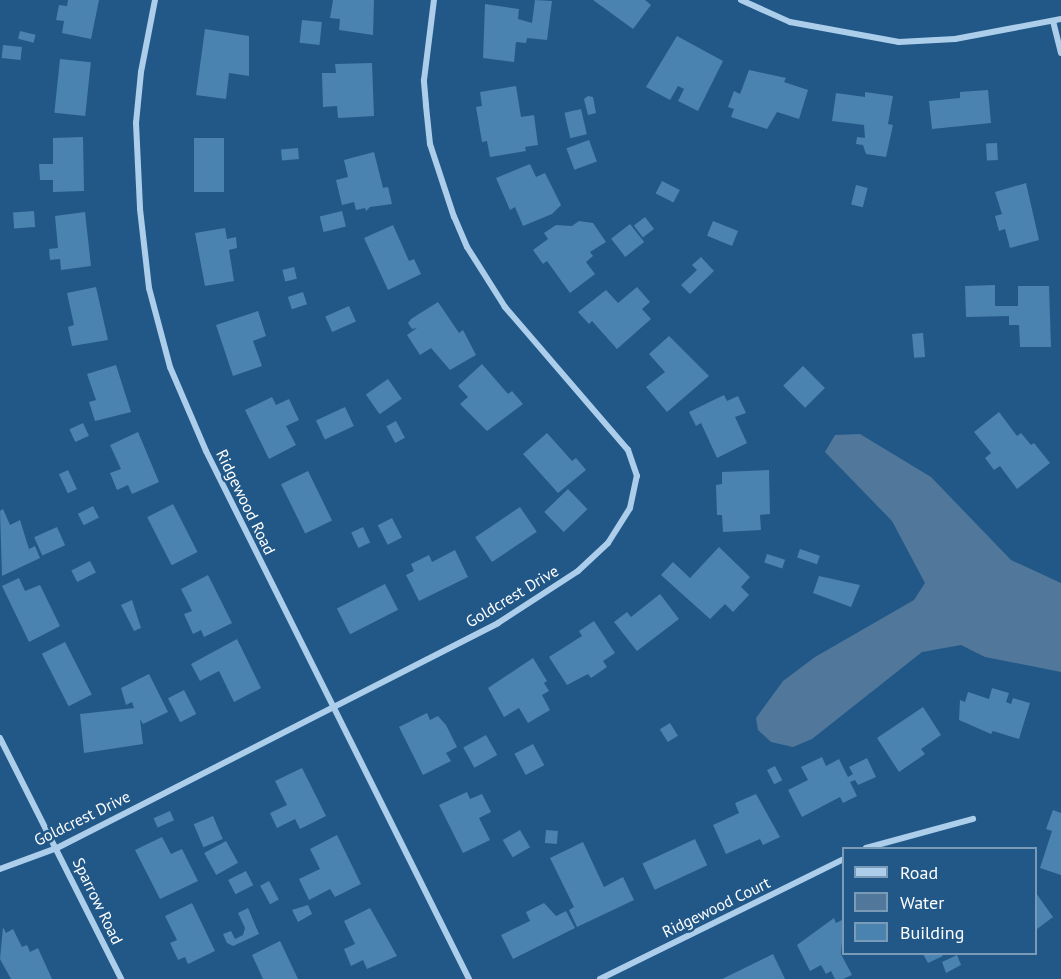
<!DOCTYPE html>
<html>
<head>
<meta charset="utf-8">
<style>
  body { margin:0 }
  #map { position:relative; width:1061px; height:979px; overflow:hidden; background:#215888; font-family:"PT Sans",sans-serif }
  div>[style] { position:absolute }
  .water>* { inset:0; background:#51789a }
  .building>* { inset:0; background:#4a82b0; transform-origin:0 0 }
  .street>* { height:6px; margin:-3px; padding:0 3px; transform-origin:3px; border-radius:3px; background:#acceea }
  span { translate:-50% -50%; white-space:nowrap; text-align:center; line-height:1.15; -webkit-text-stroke:5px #215888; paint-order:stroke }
  .street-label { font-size:16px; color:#fff }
  .legend { position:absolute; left:842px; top:847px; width:195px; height:108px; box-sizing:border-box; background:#215888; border:2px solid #7a9bb8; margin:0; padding:8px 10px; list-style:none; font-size:18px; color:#fff }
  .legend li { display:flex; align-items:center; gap:12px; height:30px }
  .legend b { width:30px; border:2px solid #7a9bb8 }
</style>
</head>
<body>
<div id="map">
  <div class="water">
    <i style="clip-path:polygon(860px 434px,931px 477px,1011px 560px,1061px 583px,1061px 672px,985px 657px,961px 645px,922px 652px,812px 739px,793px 747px,771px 742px,758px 730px,756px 718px,783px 681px,815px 657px,914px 600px,925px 583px,892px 521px,825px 452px,835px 435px)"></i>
  </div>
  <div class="building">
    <i style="clip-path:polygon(68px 0,99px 0,91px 39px,62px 33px,64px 21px,56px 20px,59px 5px,67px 6px)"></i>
    <i style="clip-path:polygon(333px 0,374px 0,373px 35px,339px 30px,340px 19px,330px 18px)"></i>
    <i style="clip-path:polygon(535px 0,552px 1px,547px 40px,527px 38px,526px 43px,516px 42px,514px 62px,483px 58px,485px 4px,519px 9px,518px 19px,532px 23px)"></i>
    <i style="clip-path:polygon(593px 0,645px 0,651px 5px,633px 29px)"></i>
    <i style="left:302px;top:20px;width:20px;height:23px;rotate:6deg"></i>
    <i style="clip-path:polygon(205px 29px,249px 36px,249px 76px,229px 73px,226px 99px,196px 95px)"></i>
    <i style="left:20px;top:31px;width:16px;height:8px;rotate:14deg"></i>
    <i style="clip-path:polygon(677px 36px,723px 61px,698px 111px,678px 101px,684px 89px,678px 86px,670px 100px,646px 87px)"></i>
    <i style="left:3px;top:45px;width:19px;height:13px;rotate:6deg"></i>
    <i style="left:60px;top:59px;width:31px;height:54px;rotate:6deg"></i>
    <i style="clip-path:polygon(372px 63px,374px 116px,338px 118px,337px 106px,323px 107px,322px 73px,336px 73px,335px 64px)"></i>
    <i style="clip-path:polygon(749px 70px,786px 78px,784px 82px,808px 90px,799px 119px,777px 112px,767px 129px,731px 117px,734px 109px,728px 107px,734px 91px,740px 94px)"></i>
    <i style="clip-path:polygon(516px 86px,521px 117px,534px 115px,538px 145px,525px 147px,526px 151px,490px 157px,487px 141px,482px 142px,476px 107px,482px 106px,480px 92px)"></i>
    <i style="clip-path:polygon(988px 90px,991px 123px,932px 129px,929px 101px,960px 98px,960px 92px)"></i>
    <i style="clip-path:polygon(865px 92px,893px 96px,888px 124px,893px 125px,886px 157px,866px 154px,863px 145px,856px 144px,857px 137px,865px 138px,864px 125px,832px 121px,836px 93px,865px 97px)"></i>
    <i style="clip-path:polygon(588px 96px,593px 97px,596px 113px,588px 115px,584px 99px)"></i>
    <i style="left:581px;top:109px;width:26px;height:17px;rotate:77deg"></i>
    <i style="clip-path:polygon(83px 137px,84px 191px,53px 192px,53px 180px,40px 180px,39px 164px,53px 164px,53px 138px)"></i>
    <i style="left:194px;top:138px;width:30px;height:54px"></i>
    <i style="left:589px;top:140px;width:23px;height:24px;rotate:70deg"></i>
    <i style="left:997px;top:143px;width:17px;height:11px;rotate:87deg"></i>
    <i style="left:298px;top:148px;width:11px;height:17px;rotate:85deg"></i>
    <i style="clip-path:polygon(374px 152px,383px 188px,388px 187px,392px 204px,370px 207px,366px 211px,365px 208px,356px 210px,354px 202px,342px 205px,336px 180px,348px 177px,344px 160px)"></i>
    <i style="clip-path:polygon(530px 164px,536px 177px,545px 173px,561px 205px,552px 214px,523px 226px,515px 207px,510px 210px,496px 178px)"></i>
    <i style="left:662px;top:181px;width:20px;height:14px;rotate:27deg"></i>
    <i style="clip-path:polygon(1026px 183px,1039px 240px,1010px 248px,1005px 229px,999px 231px,995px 216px,1002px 214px,995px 192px)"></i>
    <i style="left:856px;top:185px;width:12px;height:20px;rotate:14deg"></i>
    <i style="left:34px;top:211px;width:16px;height:21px;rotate:86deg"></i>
    <i style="left:342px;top:211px;width:16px;height:23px;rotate:76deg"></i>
    <i style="clip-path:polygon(85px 212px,91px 266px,61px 270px,60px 259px,50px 260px,49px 249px,58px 248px,55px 216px)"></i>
    <i style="left:645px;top:217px;width:15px;height:14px;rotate:53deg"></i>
    <i style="clip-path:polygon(579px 221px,593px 223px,606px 242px,590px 252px,593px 256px,586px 262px,595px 274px,570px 293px,547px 261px,543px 264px,533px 250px,548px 239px,544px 233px,556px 225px,572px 226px)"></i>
    <i style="left:713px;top:221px;width:27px;height:16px;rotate:22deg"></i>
    <i style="left:630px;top:224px;width:23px;height:24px;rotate:52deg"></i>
    <i style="clip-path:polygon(393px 225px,409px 261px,414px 259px,421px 274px,388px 290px,364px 238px)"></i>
    <i style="clip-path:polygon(225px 228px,227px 239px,236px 237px,237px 248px,229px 250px,234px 281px,205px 286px,195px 233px)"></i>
    <i style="clip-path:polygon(701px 257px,714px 271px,690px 294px,681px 285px,697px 270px,692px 265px)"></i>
    <i style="left:294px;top:267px;width:12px;height:12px;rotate:76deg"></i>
    <i style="clip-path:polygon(995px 285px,995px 306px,1018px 306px,1018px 286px,1049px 286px,1051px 347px,1020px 347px,1019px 325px,1009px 325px,1009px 316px,966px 317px,965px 286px)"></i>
    <i style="clip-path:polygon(96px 287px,108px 340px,72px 346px,68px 327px,74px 325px,67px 293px)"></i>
    <i style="clip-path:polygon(637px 287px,650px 302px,642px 309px,651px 319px,617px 349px,592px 321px,589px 324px,578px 312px,606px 290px,618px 303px)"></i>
    <i style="left:303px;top:292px;width:13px;height:16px;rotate:72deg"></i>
    <i style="clip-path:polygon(438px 302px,459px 333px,463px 330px,476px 355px,450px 370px,431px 348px,420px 355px,407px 335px,417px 328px,412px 329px,408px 323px,411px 319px)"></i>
    <i style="left:349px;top:306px;width:17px;height:26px;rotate:66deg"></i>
    <i style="clip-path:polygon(258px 311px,266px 336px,253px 341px,262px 366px,233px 376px,216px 325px)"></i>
    <i style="left:923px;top:333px;width:24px;height:11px;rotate:85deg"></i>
    <i style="clip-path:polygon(669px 336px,709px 376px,667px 412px,646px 387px,665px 372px,649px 354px)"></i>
    <i style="clip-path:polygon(482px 364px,508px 394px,512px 391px,523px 404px,487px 431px,460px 404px,468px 397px,458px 386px)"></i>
    <i style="clip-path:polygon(116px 365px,131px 412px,95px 421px,89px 402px,96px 400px,87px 374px)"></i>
    <i style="left:803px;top:366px;width:31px;height:28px;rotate:45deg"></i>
    <i style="left:388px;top:379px;width:24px;height:27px;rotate:55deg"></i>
    <i style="clip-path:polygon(724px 395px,727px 401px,738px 396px,746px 413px,735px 417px,747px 443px,717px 458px,701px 423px,696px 426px,689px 412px)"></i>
    <i style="clip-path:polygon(272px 397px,276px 405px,289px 399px,299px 420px,286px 426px,296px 445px,269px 459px,245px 410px)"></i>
    <i style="left:345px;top:407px;width:21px;height:32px;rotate:65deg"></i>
    <i style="clip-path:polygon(999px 412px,1017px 436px,1021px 433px,1031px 445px,1034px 443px,1050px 463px,1017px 489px,1000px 466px,994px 470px,985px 458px,991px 453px,974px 432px)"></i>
    <i style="left:396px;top:421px;width:19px;height:11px;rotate:62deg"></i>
    <i style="left:83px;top:423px;width:14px;height:15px;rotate:65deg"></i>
    <i style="clip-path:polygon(138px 432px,159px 482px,132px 494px,128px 485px,117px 490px,110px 473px,121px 469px,110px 445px)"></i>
    <i style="clip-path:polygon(547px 433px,572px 461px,576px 458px,586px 470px,558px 493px,523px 454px)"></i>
    <i style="left:68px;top:470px;width:21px;height:10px;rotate:65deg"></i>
    <i style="clip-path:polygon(769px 470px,770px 514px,760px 515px,761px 530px,723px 532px,722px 515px,717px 515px,716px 485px,722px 484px,722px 472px)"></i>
    <i style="left:308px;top:471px;width:55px;height:30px;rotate:64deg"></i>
    <i style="left:568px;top:489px;width:28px;height:33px;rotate:46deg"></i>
    <i style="left:173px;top:504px;width:54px;height:29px;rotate:63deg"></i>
    <i style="left:93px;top:506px;width:13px;height:17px;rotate:63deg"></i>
    <i style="left:520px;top:507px;width:30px;height:54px;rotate:56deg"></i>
    <i style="clip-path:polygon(3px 509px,10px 525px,20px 520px,29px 549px,35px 546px,40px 558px,2px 576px,0 511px)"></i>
    <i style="left:392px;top:518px;width:22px;height:16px;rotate:63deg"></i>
    <i style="left:57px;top:527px;width:20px;height:25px;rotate:66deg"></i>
    <i style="left:363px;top:527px;width:17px;height:13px;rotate:65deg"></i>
    <i style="clip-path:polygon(719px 547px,750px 577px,741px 587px,749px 595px,733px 612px,725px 604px,710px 619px,661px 575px,673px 562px,690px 578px)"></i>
    <i style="left:800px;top:549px;width:21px;height:9px;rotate:19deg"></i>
    <i style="clip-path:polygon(455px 550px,468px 577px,419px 601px,406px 575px,414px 571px,411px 564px,429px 555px,432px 562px)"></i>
    <i style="left:767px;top:554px;width:19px;height:9px;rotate:18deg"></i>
    <i style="left:90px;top:561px;width:13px;height:21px;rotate:63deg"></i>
    <i style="clip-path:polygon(208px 575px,232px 623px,204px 637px,201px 630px,193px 634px,184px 614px,192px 611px,181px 589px)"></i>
    <i style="clip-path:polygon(819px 576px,860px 585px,851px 607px,813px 593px)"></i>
    <i style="clip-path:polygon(19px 578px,25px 591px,40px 585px,60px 626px,29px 642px,2px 586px)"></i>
    <i style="left:385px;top:584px;width:29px;height:54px;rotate:63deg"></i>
    <i style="clip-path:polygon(660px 594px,679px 619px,637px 651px,614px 622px,627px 612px,631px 617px)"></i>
    <i style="clip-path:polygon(132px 600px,141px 628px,134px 631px,121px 605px)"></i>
    <i style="clip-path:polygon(594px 621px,615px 653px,603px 661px,607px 667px,591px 678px,588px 674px,567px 685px,549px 657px,582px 636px,579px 631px)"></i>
    <i style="clip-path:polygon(237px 639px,261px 688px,234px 702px,219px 671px,200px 681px,191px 664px)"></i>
    <i style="left:65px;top:642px;width:59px;height:26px;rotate:63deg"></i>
    <i style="clip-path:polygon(533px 658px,547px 681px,544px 683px,549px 691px,542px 695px,550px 710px,528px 723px,519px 708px,504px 717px,488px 688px)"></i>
    <i style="clip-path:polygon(149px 674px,168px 712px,143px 724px,140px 719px,143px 744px,84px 753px,80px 714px,134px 708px,132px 702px,126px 705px,121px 688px)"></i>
    <i style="clip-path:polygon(992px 688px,1009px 693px,1006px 702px,1011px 704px,1013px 698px,1030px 703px,1019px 739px,993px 731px,991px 734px,959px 720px,960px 700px,965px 702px,968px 692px,989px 699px)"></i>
    <i style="left:184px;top:690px;width:27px;height:18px;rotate:63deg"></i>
    <i style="clip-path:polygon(923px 707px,941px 735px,921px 749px,925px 754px,899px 772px,877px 738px)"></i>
    <i style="clip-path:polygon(427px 713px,430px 720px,438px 716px,446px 725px,457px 747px,446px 753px,451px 761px,423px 775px,399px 727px)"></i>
    <i style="left:670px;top:723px;width:15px;height:12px;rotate:58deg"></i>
    <i style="left:486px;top:735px;width:23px;height:26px;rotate:61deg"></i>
    <i style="left:533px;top:744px;width:24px;height:21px;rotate:62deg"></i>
    <i style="clip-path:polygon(822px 757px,826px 766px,839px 759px,848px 777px,853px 774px,849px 767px,867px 758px,876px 777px,858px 785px,855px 780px,850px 782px,857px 796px,843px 803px,840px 797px,802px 817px,788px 790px,808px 780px,801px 767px)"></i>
    <i style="left:775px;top:766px;width:16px;height:9px;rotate:63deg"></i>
    <i style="clip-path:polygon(302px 768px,326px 816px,300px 829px,295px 819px,277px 828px,270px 813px,287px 805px,275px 781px)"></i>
    <i style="clip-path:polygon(467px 792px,470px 799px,482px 794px,491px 812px,479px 818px,490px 840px,463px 853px,439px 805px)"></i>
    <i style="clip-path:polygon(756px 794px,780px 837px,763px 845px,760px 839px,726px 854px,713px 825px,739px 813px,735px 803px)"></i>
    <i style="clip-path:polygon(1053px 810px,1061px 813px,1061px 875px,1040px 868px,1052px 831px,1046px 829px)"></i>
    <i style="left:170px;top:811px;width:10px;height:18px;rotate:66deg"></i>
    <i style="left:213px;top:816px;width:25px;height:21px;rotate:67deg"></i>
    <i style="left:520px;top:830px;width:20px;height:20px;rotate:60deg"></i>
    <i style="left:546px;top:830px;width:12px;height:13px;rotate:5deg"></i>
    <i style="clip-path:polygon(337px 835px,361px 884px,335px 897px,330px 889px,309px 900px,299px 879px,320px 869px,310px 849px)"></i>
    <i style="clip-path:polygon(162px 837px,171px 854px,182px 849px,198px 881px,160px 899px,135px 850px)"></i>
    <i style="left:695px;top:839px;width:29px;height:58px;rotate:65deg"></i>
    <i style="left:226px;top:841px;width:25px;height:25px;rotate:61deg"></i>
    <i style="clip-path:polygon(583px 842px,604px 887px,623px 877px,634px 900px,577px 927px,569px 910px,574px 907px,550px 858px)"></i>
    <i style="left:246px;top:871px;width:16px;height:20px;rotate:63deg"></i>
    <i style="left:269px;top:881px;width:21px;height:10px;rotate:62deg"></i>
    <i style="clip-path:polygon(1036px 893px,1053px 917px,1037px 929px,1036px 926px)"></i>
    <i style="clip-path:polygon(192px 903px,215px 951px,188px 964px,185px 957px,178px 960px,170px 943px,177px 940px,165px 916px)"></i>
    <i style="clip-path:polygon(544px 903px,556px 916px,566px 911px,575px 928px,513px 959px,501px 935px,530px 921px,526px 912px)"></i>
    <i style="clip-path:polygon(308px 905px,312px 914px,298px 922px,292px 910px)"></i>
    <i style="clip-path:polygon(248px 908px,259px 934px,233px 946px,227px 943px,223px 934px,231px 931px,235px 939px,243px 935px,245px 928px,238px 913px)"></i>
    <i style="clip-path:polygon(370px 908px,397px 956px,367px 969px,363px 960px,351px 966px,344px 949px,355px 944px,344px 921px)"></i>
    <i style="clip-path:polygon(834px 918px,836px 923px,844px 919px,841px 954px,852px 975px,843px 979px,835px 979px,831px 971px,826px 974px,821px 965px,810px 971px,797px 945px)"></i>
    <i style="clip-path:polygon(3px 927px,6px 933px,13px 929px,22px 947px,27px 945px,30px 952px,38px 948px,52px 979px,11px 979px,0 959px)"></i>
    <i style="clip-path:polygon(280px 941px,298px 979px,263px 979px,252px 955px)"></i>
    <i style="clip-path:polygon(773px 954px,785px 979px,722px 979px)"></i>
    <i style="clip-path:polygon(923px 954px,941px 954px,943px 956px,928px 963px)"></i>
    <i style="clip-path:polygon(957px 955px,961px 965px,946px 973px,942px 962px)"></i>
  </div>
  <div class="street">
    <i style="left:155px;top:0;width:73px;rotate:101deg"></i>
    <i style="left:141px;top:72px;width:51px;rotate:95.6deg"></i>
    <i style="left:136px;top:123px;width:86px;rotate:87.3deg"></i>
    <i style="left:140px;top:209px;width:80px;rotate:83.5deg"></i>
    <i style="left:149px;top:288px;width:82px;rotate:75.1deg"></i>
    <i style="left:170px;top:367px;width:91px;rotate:66.8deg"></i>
    <i style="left:206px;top:451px;width:590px;rotate:63.52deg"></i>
    <i style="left:741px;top:0;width:54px;rotate:24.2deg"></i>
    <i style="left:790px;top:22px;width:111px;rotate:10.4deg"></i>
    <i style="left:899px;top:42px;width:56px;rotate:-3.1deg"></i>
    <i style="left:955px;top:39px;width:108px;rotate:-10.7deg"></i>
    <i style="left:1053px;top:21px;width:33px;rotate:76deg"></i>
    <i style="left:0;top:738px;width:270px;rotate:63.3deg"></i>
    <i style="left:866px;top:848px;width:111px;rotate:-15.2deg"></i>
    <i style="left:0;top:869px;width:61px;rotate:-20.2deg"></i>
    <i style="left:57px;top:848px;width:495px;rotate:-27deg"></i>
    <i style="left:498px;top:623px;width:95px;rotate:-33deg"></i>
    <i style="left:578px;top:571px;width:41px;rotate:-43deg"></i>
    <i style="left:608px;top:543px;width:41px;rotate:-57.8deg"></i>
    <i style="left:630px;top:508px;width:33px;rotate:-78deg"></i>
    <i style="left:637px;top:476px;width:28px;rotate:-109deg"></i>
    <i style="left:628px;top:450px;width:189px;rotate:-130.7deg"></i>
    <i style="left:505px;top:307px;width:71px;rotate:-122.3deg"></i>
    <i style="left:467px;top:247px;width:33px;rotate:-113deg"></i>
    <i style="left:454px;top:217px;width:77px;rotate:-108.2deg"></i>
    <i style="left:430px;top:144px;width:39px;rotate:-96deg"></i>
    <i style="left:426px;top:105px;width:25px;rotate:-95deg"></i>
    <i style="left:424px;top:80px;width:81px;rotate:-82.9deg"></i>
    <i style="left:600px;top:979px;width:272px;rotate:-26.2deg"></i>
  </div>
  <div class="street-label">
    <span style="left:246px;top:502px;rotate:64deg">Ridgewood Road</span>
    <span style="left:512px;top:596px;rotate:-31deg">Goldcrest Drive</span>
    <span style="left:82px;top:818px;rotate:-26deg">Goldcrest Drive</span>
    <span style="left:98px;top:901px;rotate:64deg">Sparrow Road</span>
    <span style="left:716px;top:907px;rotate:-26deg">Ridgewood Court</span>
  </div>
  <ul class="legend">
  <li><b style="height:8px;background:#acceea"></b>Road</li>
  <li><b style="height:16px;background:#51789a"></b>Water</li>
  <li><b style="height:16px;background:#4a82b0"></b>Building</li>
  </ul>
</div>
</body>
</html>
